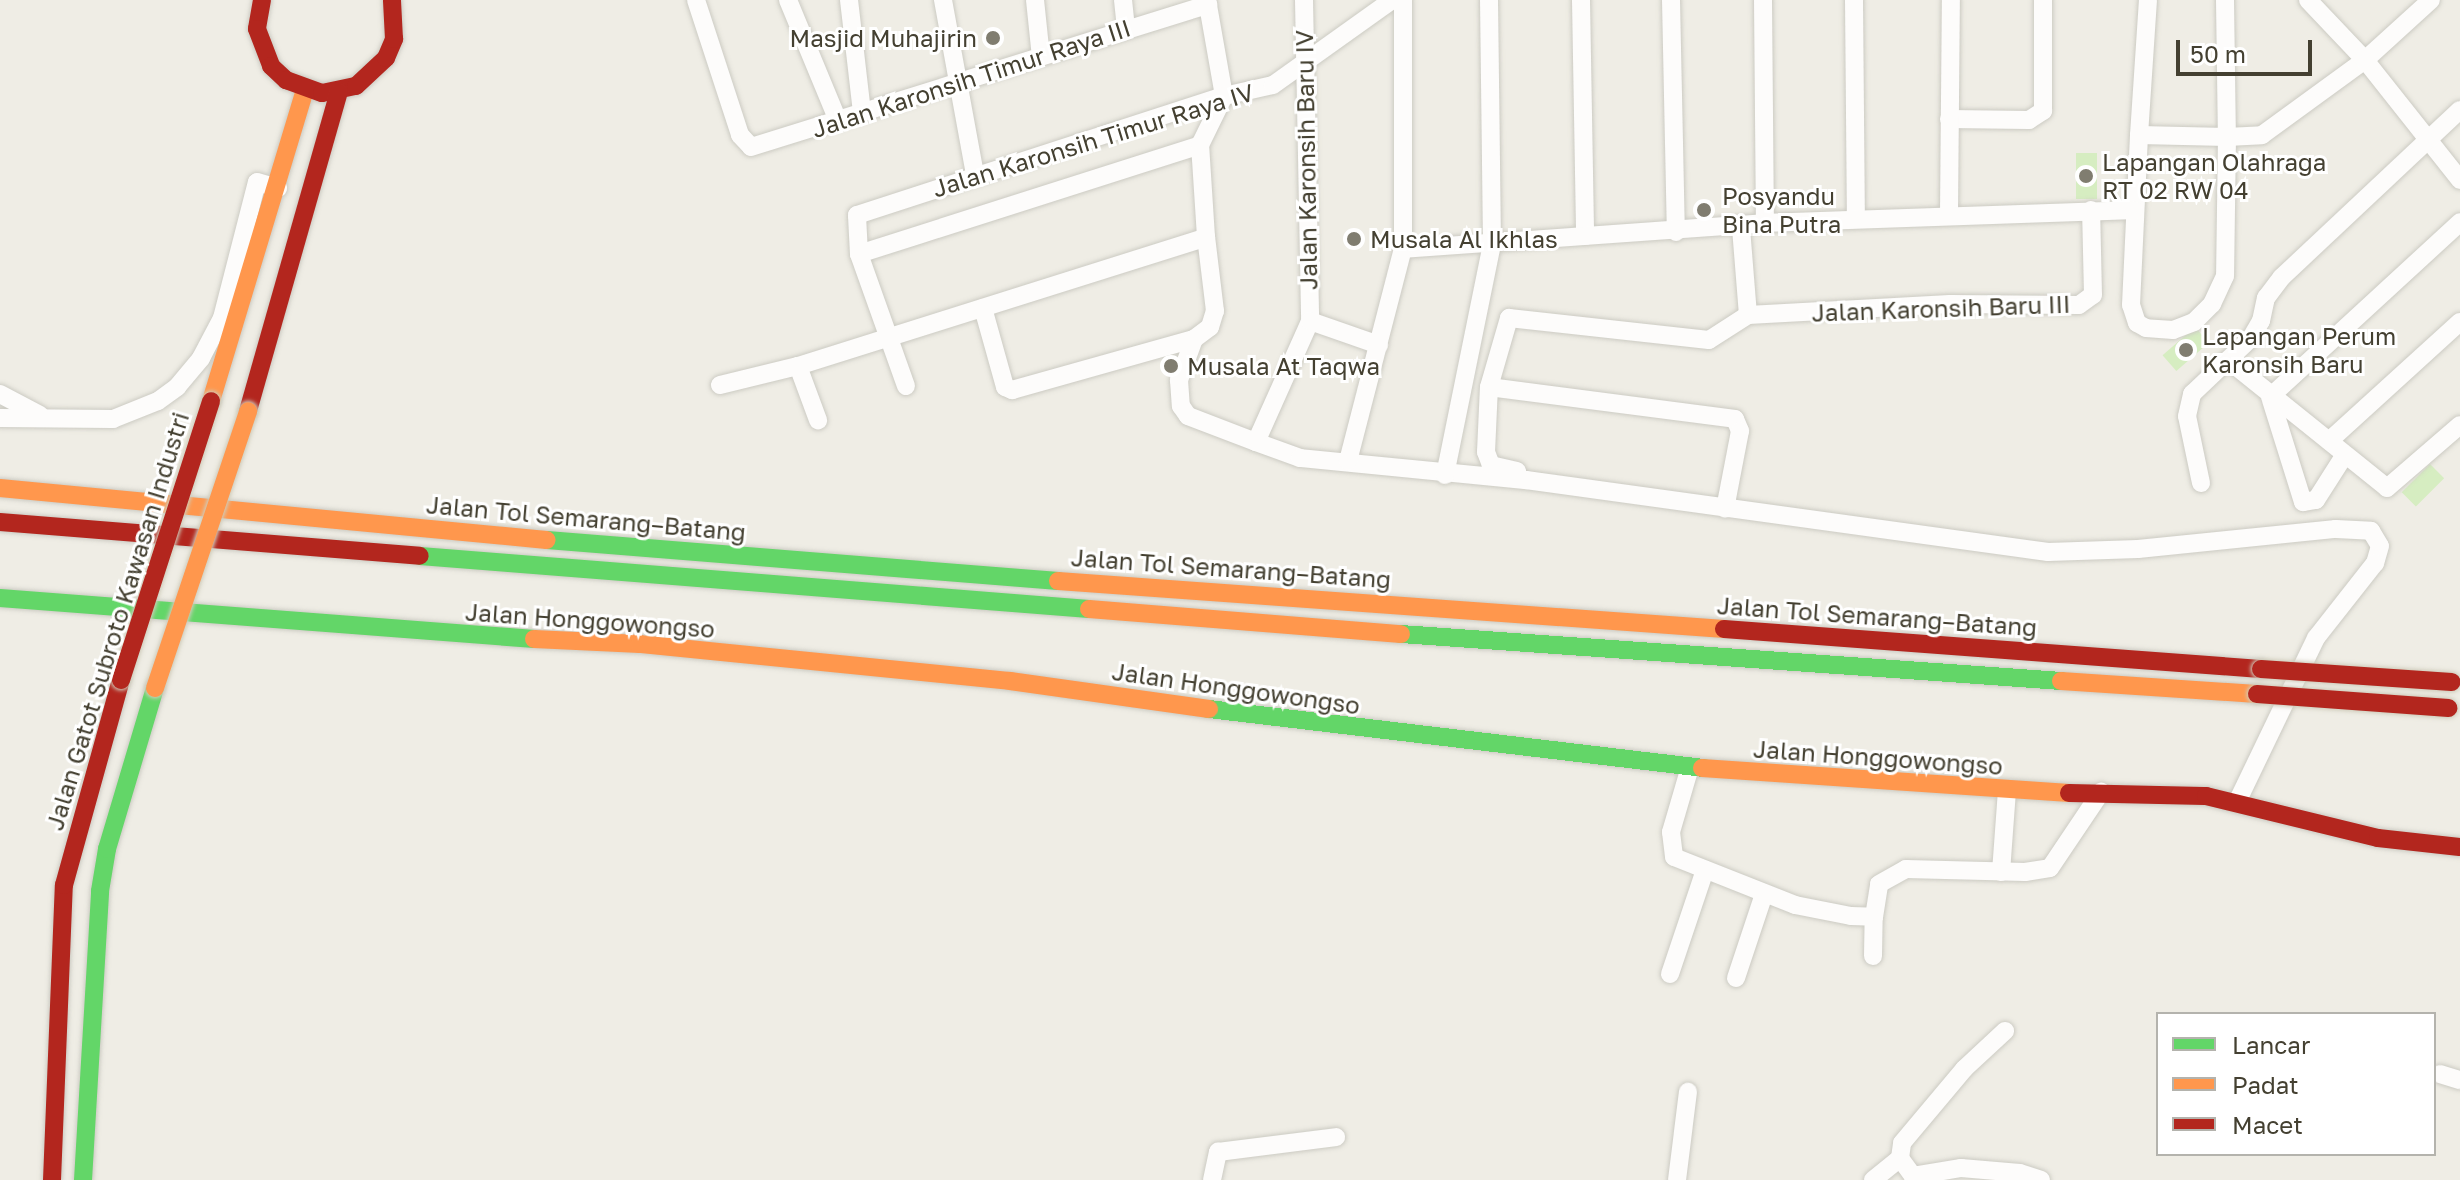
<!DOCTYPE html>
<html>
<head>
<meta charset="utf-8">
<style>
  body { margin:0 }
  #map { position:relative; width:2460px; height:1180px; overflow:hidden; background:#efede5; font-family:"Golos Text",sans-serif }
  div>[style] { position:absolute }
  .green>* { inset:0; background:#d6edc1; transform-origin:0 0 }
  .roads { filter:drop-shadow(0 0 2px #cccbc3) drop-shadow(0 0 2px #cccbc3) }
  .street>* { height:18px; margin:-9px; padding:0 9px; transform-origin:9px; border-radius:9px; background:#fdfcfb }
  .fast>* { height:18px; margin:-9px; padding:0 9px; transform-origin:9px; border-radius:9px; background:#63d668 }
  .slow>* { height:18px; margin:-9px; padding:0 9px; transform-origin:9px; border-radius:9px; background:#ff974d }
  .jam>* { height:18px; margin:-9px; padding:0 9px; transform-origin:9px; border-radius:9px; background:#b3261e }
  .bridges { filter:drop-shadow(0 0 2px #cfccbb) drop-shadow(0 0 2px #cfccbb) }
  .slow-bridge>* { height:18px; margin:-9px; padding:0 9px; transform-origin:9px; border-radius:9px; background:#ff974d }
  .jam-bridge>* { height:18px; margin:-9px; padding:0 9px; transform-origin:9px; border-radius:9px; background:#b3261e }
  .dots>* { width:22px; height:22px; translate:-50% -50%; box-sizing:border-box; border:4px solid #fff; border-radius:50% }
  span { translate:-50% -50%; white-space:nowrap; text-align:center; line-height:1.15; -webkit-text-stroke:6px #fff; paint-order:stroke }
  .poi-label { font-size:24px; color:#444031 }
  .right { translate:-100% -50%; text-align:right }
  .left { translate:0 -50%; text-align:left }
  .street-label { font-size:24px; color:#444031 }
  .legend { position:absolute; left:2156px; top:1012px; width:280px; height:144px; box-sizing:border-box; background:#fff; border:2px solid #b4b3ad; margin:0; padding:10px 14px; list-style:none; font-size:24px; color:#444031 }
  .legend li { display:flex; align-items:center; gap:16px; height:40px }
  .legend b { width:40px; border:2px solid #b4b3ad }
  .scale { position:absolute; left:2176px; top:40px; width:136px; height:36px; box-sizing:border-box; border:4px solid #444031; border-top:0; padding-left:10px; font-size:24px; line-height:28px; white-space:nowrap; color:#444031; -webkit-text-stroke:6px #fff; paint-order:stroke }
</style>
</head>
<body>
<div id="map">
  <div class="green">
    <i style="left:2076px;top:153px;width:21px;height:46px"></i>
    <i style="left:2195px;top:327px;width:21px;height:43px;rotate:49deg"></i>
    <i style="left:2430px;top:464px;width:20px;height:40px;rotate:45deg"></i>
  </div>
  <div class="roads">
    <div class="street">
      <i style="left:696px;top:0;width:142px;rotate:71.9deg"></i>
      <i style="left:740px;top:135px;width:16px;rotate:47deg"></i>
      <i style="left:751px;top:147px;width:479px;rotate:-17.3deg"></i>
      <i style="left:788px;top:0;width:131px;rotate:67.5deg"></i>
      <i style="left:849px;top:0;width:114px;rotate:83.4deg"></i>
      <i style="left:943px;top:0;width:178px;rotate:79.6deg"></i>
      <i style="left:1035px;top:0;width:57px;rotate:84deg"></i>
      <i style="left:1123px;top:0;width:29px;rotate:84deg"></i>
      <i style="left:1304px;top:0;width:321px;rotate:88.9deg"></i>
      <i style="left:1581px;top:0;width:236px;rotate:89deg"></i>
      <i style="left:1671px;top:0;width:232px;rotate:88.8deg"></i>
      <i style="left:1763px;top:0;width:223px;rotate:89.5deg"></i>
      <i style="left:1854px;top:0;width:219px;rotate:89.5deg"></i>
      <i style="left:2225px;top:0;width:137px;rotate:89.2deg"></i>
      <i style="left:2227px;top:137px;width:139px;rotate:90.8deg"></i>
      <i style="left:2225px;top:276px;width:31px;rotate:115deg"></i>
      <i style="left:2212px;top:304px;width:25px;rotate:135deg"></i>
      <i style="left:2194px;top:322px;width:22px;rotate:159deg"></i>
      <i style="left:2173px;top:330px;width:27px;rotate:-176deg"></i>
      <i style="left:2146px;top:328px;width:10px;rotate:-151deg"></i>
      <i style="left:2137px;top:323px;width:19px;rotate:-108deg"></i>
      <i style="left:2131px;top:305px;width:170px;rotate:-87.3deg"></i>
      <i style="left:2139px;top:135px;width:88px;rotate:1.3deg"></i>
      <i style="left:2227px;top:137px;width:35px;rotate:-3deg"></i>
      <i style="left:2262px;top:135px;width:127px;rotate:-36.1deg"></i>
      <i style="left:2365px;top:60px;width:89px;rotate:-42.3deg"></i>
      <i style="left:2308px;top:0;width:83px;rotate:46.5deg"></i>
      <i style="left:2365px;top:60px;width:153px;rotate:51.6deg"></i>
      <i style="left:1949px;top:119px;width:80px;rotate:0.7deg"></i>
      <i style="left:2029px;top:120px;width:17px;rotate:-33deg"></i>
      <i style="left:2043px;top:111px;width:111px;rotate:-90deg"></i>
      <i style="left:2139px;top:135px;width:135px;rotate:-86.2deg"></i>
      <i style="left:1949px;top:214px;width:214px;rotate:-89.5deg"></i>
      <i style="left:1741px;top:228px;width:87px;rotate:85.4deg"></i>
      <i style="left:1748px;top:315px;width:202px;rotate:-3.1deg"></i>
      <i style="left:1950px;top:304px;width:129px;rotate:0.4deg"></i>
      <i style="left:2079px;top:305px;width:17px;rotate:-36deg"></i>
      <i style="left:2093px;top:295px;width:85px;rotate:-91.3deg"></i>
      <i style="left:1403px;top:249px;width:363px;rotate:-4.1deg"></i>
      <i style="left:1765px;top:223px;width:369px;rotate:-2deg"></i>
      <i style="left:859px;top:254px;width:358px;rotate:-17.7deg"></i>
      <i style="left:983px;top:308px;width:82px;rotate:74.4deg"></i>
      <i style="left:1005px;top:387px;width:8px;rotate:23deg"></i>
      <i style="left:1012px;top:390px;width:189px;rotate:-15.7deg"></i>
      <i style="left:1194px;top:339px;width:20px;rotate:-37deg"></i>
      <i style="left:1210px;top:327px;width:17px;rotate:-73deg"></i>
      <i style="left:1215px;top:311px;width:75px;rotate:-96.9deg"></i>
      <i style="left:1194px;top:339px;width:44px;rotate:110.1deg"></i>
      <i style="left:1179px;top:380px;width:26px;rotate:86deg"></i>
      <i style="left:1181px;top:406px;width:12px;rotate:55deg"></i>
      <i style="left:1188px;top:416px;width:73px;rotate:20.9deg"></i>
      <i style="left:1256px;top:442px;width:133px;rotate:-65.9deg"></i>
      <i style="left:1310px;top:321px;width:73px;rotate:19.2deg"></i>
      <i style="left:2228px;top:360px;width:204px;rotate:38.8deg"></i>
      <i style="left:2387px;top:488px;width:96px;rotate:-40.8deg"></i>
      <i style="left:798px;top:366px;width:58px;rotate:69.7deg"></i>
      <i style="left:720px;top:385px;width:80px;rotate:-13.7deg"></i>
      <i style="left:798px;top:366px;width:428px;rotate:-17.5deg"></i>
      <i style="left:1206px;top:237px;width:92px;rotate:-93.7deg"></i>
      <i style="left:1200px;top:145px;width:55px;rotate:-63.9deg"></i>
      <i style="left:1224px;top:96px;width:97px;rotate:-100deg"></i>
      <i style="left:906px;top:386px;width:140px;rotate:-109.6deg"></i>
      <i style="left:859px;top:254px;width:39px;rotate:-93deg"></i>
      <i style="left:857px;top:215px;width:386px;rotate:-18deg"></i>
      <i style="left:1224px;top:96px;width:50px;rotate:-12.7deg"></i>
      <i style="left:1273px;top:85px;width:146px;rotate:-35.5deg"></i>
      <i style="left:1489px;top:387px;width:248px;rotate:7.4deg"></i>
      <i style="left:1735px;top:419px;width:13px;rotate:67deg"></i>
      <i style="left:1740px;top:431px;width:79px;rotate:100.9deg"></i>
      <i style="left:0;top:394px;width:45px;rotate:27.7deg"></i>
      <i style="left:2270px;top:397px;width:258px;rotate:-42.6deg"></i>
      <i style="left:2271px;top:400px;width:107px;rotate:72.6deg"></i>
      <i style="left:2303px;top:502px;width:13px;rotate:-9deg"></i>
      <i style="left:2316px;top:500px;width:52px;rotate:-57.5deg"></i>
      <i style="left:0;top:418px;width:113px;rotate:0.5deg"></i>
      <i style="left:113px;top:419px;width:48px;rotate:-21.8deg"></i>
      <i style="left:158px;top:401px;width:24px;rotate:-36deg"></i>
      <i style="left:177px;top:387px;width:38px;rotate:-50deg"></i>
      <i style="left:201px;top:358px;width:45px;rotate:-62.3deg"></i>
      <i style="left:222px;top:318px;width:140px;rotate:-75.6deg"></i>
      <i style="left:257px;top:182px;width:22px;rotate:16deg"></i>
      <i style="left:2329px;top:441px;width:177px;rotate:-42.3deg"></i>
      <i style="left:1256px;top:442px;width:47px;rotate:20deg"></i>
      <i style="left:1300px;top:458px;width:227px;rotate:5.6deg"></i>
      <i style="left:1526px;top:480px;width:527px;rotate:7.85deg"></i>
      <i style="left:2048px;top:552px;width:90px;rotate:-1.9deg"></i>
      <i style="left:2138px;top:549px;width:199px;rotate:-5.8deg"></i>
      <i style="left:2336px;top:529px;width:35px;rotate:3deg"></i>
      <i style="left:2371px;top:531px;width:17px;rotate:59deg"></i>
      <i style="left:2380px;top:546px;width:18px;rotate:106deg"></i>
      <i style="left:2375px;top:563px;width:95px;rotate:128.2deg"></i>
      <i style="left:2316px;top:638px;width:182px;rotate:115.7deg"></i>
      <i style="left:1348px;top:461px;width:219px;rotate:-75.5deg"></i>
      <i style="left:1403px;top:249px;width:249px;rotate:-90deg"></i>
      <i style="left:1517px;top:471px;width:27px;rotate:-167deg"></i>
      <i style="left:1491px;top:465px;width:14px;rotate:-111deg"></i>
      <i style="left:1486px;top:452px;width:65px;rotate:-87.4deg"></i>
      <i style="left:1489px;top:387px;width:72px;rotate:-73.8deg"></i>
      <i style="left:1509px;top:318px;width:201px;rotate:6.3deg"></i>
      <i style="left:1709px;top:340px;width:46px;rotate:-32.7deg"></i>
      <i style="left:1445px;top:475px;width:236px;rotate:-78.5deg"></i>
      <i style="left:1492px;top:244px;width:244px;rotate:-90.7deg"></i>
      <i style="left:2201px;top:483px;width:68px;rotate:-101.8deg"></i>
      <i style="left:2187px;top:416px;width:23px;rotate:-77deg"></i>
      <i style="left:2192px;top:394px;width:81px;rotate:-43.5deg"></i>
      <i style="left:2251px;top:338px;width:20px;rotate:-60deg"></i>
      <i style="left:2261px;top:321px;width:24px;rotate:-78deg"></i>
      <i style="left:2266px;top:298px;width:26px;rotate:-53deg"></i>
      <i style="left:2282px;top:277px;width:244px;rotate:-43.2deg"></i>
      <i style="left:1690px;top:767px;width:68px;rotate:106.3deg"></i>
      <i style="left:1671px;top:832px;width:25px;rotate:83deg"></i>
      <i style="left:1674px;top:857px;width:130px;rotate:21.6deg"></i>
      <i style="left:1795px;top:905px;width:57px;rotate:11.1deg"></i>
      <i style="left:1851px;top:916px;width:23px;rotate:2deg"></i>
      <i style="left:1874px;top:917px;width:33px;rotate:-81deg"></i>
      <i style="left:1879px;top:884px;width:31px;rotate:-29deg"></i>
      <i style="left:1906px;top:869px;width:119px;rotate:1.4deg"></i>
      <i style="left:2025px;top:872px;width:25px;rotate:-9deg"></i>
      <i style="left:2050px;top:868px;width:92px;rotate:-56.1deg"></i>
      <i style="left:2001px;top:872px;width:81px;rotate:-85.8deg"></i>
      <i style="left:1873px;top:956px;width:39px;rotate:-89deg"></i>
      <i style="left:1670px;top:974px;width:110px;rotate:-71.4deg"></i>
      <i style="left:1736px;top:978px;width:89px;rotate:-71.6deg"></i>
      <i style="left:2440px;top:1074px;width:21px;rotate:17deg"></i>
      <i style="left:1913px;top:1176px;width:22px;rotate:-126deg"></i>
      <i style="left:1900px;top:1158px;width:15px;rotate:-82deg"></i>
      <i style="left:1902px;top:1143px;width:97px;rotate:-50deg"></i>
      <i style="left:1964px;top:1069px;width:56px;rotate:-42.8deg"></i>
      <i style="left:1212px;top:1180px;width:29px;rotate:-78deg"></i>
      <i style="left:1218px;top:1152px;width:119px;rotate:-7.2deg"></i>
      <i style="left:1677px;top:1180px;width:89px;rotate:-82.9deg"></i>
      <i style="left:1873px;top:1180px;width:35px;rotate:-39deg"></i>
      <i style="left:1917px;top:1180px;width:6px;rotate:-135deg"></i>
      <i style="left:1913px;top:1176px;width:49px;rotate:-9.5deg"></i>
      <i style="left:1961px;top:1168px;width:59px;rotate:4.8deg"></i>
      <i style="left:2020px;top:1173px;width:22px;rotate:18deg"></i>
    </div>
    <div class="fast">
      <i style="left:547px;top:540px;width:513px;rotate:4.59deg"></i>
      <i style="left:420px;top:556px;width:671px;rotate:4.53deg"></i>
      <i style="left:0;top:598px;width:536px;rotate:4.39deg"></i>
      <i style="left:1401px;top:634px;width:662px;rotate:4.07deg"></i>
      <i style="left:1209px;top:709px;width:497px;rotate:6.8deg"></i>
      <i style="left:83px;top:1180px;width:289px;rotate:-86.6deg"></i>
      <i style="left:100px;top:891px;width:43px;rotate:-80.5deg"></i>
      <i style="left:107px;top:849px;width:168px;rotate:-73.4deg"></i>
    </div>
    <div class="slow">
      <i style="left:211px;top:401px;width:325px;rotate:-73.2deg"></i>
      <i style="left:0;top:488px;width:549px;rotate:5.43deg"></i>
      <i style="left:1058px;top:581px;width:668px;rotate:4.12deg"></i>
      <i style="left:1089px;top:609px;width:313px;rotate:4.6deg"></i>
      <i style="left:534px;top:639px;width:106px;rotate:2.7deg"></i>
      <i style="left:640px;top:644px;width:372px;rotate:5.7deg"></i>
      <i style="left:1010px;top:681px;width:201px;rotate:8deg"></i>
      <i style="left:2061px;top:681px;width:196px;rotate:3.8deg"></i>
      <i style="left:1702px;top:768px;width:368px;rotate:3.9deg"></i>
    </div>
    <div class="jam">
      <i style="left:262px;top:0;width:29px;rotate:100deg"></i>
      <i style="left:257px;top:29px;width:40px;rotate:69deg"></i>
      <i style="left:271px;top:66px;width:21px;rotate:43deg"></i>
      <i style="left:286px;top:80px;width:38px;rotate:20deg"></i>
      <i style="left:322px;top:93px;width:35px;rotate:-12deg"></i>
      <i style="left:356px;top:86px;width:41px;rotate:-43deg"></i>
      <i style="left:386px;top:58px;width:21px;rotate:-67deg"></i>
      <i style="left:394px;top:39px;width:39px;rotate:-93deg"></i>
      <i style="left:248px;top:411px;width:332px;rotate:-74.1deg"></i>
      <i style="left:0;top:522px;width:421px;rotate:4.6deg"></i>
      <i style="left:1724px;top:629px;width:538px;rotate:4.26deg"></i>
      <i style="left:2069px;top:793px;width:137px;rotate:1.3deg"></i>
      <i style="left:2206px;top:796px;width:177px;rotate:13.7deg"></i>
      <i style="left:2378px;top:838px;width:82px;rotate:6.3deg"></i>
      <i style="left:52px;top:1180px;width:295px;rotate:-87.7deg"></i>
      <i style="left:64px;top:885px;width:213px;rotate:-74.5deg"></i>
    </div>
  </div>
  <div class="bridges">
    <div class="slow-bridge">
      <i style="left:155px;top:688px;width:292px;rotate:-71.4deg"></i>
    </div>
    <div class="jam-bridge">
      <i style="left:2261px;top:669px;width:191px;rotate:3.9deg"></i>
      <i style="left:121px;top:680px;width:293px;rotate:-72.1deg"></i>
      <i style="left:2257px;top:694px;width:192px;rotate:4.2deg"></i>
    </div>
  </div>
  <div class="dots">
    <i style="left:993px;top:38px;background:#807d70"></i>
    <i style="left:2086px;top:176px;background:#807d70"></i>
    <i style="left:1704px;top:210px;background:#807d70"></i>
    <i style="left:1354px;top:239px;background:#807d70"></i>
    <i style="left:2186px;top:350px;background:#807d70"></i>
    <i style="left:1171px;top:366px;background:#807d70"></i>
  </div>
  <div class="poi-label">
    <span class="right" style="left:977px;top:38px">Masjid Muhajirin</span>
    <span class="left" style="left:2102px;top:176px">Lapangan Olahraga<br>RT 02 RW 04</span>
    <span class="left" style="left:1722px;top:210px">Posyandu<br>Bina Putra</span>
    <span class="left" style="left:1370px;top:239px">Musala Al Ikhlas</span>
    <span class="left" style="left:2202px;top:350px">Lapangan Perum<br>Karonsih Baru</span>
    <span class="left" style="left:1187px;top:366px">Musala At Taqwa</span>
  </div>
  <div class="street-label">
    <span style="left:971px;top:78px;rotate:-18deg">Jalan Karonsih Timur Raya III</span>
    <span style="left:1093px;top:140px;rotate:-17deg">Jalan Karonsih Timur Raya IV</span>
    <span style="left:1306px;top:160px;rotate:-91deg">Jalan Karonsih Baru IV</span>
    <span style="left:1941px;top:308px;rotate:-2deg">Jalan Karonsih Baru III</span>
    <span style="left:586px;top:518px;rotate:5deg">Jalan Tol Semarang–Batang</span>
    <span style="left:1231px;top:568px;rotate:4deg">Jalan Tol Semarang–Batang</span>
    <span style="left:1877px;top:616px;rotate:4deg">Jalan Tol Semarang–Batang</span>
    <span style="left:590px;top:620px;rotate:4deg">Jalan Honggowongso</span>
    <span style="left:117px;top:621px;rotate:-73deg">Jalan Gatot Subroto Kawasan Industri</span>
    <span style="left:1236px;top:688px;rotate:8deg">Jalan Honggowongso</span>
    <span style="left:1878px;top:757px;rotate:4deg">Jalan Honggowongso</span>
  </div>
  <ul class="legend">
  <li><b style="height:10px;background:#63d668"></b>Lancar</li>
  <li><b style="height:10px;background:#ff974d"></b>Padat</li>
  <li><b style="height:10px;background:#b3261e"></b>Macet</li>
  </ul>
  <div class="scale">50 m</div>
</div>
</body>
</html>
